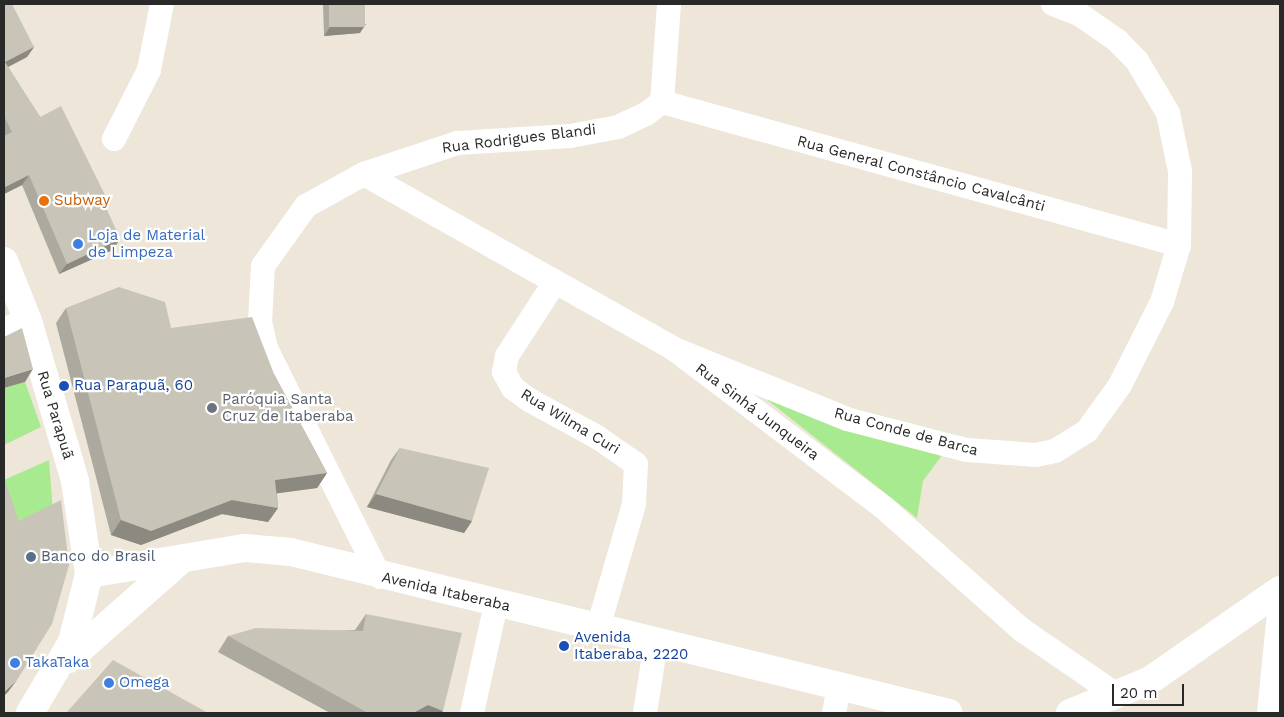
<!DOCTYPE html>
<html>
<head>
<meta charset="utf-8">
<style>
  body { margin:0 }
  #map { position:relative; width:1284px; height:717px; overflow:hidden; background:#ede6d9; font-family:"Work Sans",sans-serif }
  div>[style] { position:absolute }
  .green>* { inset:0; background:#a8ea90 }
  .minor>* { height:24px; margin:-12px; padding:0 12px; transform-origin:12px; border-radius:12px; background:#fff }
  .tertiary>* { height:28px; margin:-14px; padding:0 14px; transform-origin:14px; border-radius:14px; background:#fff }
  .secondary>* { height:28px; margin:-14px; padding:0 14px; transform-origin:14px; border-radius:14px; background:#fff }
  .wall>* { inset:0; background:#aca99e }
  .shaded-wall>* { inset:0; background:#8c8981 }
  .building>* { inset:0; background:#c8c4b8; transform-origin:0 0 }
  .dots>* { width:14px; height:14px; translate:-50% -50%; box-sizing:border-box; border:2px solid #fff; border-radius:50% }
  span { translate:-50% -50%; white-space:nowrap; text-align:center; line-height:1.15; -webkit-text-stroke:4.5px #fff; paint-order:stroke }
  .street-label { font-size:15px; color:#292929 }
  .food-label { font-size:15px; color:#c56008 }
  .left { translate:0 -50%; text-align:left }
  .shop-label { font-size:15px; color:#366cbe }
  .transit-label { font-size:15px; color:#164399 }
  .worship-label { font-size:15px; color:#5b616d }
  .service-label { font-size:15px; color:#4e5e75 }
  .frame { position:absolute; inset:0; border:5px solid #292929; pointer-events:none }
  .scale { position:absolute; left:1112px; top:684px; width:72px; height:22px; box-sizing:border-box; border:2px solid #292929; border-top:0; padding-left:6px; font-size:15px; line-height:18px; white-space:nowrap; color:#292929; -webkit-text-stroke:4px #fff; paint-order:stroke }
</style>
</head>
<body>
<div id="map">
  <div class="green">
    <i style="clip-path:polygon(742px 380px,957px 435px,923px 481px,917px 518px)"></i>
    <i style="clip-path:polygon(25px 382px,41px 427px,4px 445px,4px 388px)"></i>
    <i style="clip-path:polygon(49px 460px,53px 513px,11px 534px,4px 480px)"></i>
  </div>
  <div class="minor">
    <i style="left:662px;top:102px;width:536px;rotate:15.46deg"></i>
    <i style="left:114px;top:139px;width:77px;rotate:-63.1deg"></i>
    <i style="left:149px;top:70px;width:67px;rotate:-78.9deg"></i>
    <i style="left:364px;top:174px;width:356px;rotate:29.4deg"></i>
    <i style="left:674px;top:349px;width:262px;rotate:37.1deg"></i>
    <i style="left:883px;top:507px;width:186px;rotate:41.5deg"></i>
    <i style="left:1022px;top:630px;width:116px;rotate:34.5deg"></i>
    <i style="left:555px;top:282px;width:88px;rotate:123deg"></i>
    <i style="left:507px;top:356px;width:16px;rotate:101deg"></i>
    <i style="left:504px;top:372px;width:18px;rotate:61deg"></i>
    <i style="left:513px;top:388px;width:22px;rotate:36deg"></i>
    <i style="left:531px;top:401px;width:75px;rotate:28.6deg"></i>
    <i style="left:597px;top:437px;width:47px;rotate:34.7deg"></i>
    <i style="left:636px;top:464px;width:40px;rotate:92.9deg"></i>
    <i style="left:634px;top:504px;width:129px;rotate:106.2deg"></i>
    <i style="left:4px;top:329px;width:25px;rotate:-18deg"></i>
    <i style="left:674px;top:349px;width:187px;rotate:22deg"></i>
    <i style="left:847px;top:419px;width:124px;rotate:14.5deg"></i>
    <i style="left:967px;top:450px;width:69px;rotate:4.1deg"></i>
    <i style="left:1036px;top:455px;width:19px;rotate:-12deg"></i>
    <i style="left:1055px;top:451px;width:38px;rotate:-32deg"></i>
    <i style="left:1087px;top:431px;width:57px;rotate:-54.3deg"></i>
    <i style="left:1120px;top:385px;width:93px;rotate:-63.2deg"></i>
    <i style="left:1162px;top:302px;width:59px;rotate:-73.4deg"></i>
    <i style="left:1179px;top:245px;width:74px;rotate:-89.2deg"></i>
    <i style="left:1180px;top:171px;width:59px;rotate:-101.7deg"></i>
    <i style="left:1168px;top:113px;width:61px;rotate:-120.8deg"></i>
    <i style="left:1137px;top:61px;width:28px;rotate:-134deg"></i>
    <i style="left:1118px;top:41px;width:47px;rotate:-145.3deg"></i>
    <i style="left:1079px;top:14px;width:28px;rotate:-159deg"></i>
    <i style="left:380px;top:577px;width:256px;rotate:-116.5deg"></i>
    <i style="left:266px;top:348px;width:27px;rotate:-103deg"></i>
    <i style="left:260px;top:322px;width:56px;rotate:-86.9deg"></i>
    <i style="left:263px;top:266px;width:74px;rotate:-54.4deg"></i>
    <i style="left:306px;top:206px;width:66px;rotate:-28.9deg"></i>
    <i style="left:364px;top:174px;width:98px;rotate:-18.4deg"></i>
    <i style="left:457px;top:143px;width:113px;rotate:-3.5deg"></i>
    <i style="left:570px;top:136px;width:49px;rotate:-10.6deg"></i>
    <i style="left:618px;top:127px;width:31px;rotate:-25deg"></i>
    <i style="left:646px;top:114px;width:20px;rotate:-37deg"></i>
    <i style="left:662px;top:102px;width:98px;rotate:-85.9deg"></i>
    <i style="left:472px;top:713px;width:112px;rotate:-77.6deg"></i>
    <i style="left:645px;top:713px;width:72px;rotate:-81.2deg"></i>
    <i style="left:834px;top:713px;width:26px;rotate:-79deg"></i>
    <i style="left:1269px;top:713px;width:111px;rotate:-84.3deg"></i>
  </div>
  <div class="tertiary">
    <i style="left:4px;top:261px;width:65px;rotate:68.2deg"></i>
    <i style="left:28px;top:321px;width:167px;rotate:73.6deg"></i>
    <i style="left:75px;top:481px;width:94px;rotate:81.4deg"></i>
  </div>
  <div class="secondary">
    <i style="left:69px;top:659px;width:152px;rotate:-41.5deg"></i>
    <i style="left:30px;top:713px;width:82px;rotate:-59.4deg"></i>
    <i style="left:72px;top:642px;width:70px;rotate:-76deg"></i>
    <i style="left:89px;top:574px;width:158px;rotate:-9.5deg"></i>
    <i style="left:245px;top:548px;width:46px;rotate:5deg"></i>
    <i style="left:291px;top:552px;width:677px;rotate:13.75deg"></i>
    <i style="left:1070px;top:713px;width:85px;rotate:-22.1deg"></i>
    <i style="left:1149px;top:681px;width:160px;rotate:-34.8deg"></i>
  </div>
  <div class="wall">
    <i style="clip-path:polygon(4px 4px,34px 47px,27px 57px,8px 67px,40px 117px,106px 197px,103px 202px,120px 239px,113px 250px,59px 274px,22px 185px,4px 194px)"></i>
    <i style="clip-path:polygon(323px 4px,365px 4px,360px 33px,324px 36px)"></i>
    <i style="clip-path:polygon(66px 308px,171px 328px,274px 374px,327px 473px,317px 488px,277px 493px,278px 508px,268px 522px,222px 514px,141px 545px,111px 535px,56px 323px)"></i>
    <i style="clip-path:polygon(400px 448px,472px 521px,464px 533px,367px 507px,391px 460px)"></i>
    <i style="clip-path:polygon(366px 614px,443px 711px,441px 713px,330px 713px,218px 652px,228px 636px,355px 630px)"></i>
  </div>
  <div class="shaded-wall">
    <i style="clip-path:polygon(366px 24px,360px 33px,324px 36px,330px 27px)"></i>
    <i style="clip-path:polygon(34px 47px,27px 57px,4px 69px,5px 62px)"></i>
    <i style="clip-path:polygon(29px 175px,22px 185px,4px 194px,4px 189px,5px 187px)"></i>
    <i style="clip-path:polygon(120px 239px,113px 250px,59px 274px,67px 264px)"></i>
    <i style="clip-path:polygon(33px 369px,25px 382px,4px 388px,4px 378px)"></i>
    <i style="clip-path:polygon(327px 473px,317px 488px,265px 495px,275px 480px)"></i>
    <i style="clip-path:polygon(376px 494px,472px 521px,464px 533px,367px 507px)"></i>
    <i style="clip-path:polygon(232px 500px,278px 508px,268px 522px,222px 514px,141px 545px,111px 535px,121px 520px)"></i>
    <i style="clip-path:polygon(17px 680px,8px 692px,4px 696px,4px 692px)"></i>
    <i style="clip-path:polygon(428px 705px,443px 711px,441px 713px,413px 713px)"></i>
  </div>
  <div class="building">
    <i style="clip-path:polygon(4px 4px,12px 4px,34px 47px,5px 62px,40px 117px,61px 106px,106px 197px,102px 199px,120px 239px,67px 264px,29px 175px,5px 187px,4px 184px,4px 136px,12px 132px,4px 116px)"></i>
    <i style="left:329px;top:4px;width:36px;height:23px"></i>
    <i style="clip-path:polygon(119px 287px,165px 302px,171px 328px,252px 317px,274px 374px,327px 473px,275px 480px,278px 508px,232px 500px,151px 531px,121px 520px,66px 308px)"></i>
    <i style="clip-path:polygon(22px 328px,33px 369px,4px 378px,4px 337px)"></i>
    <i style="clip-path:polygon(400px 448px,489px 468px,472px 521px,376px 494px)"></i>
    <i style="clip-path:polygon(4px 478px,19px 521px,61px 500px,69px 565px,52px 624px,17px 680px,4px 692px)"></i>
    <i style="clip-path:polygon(366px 614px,462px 633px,443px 711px,428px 705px,413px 713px,368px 713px,228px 636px,256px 628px,363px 631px)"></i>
    <i style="clip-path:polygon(113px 660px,208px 713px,69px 713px,67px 712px)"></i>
  </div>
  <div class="dots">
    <i style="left:44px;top:201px;background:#e8710a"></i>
    <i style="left:78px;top:244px;background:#3f7fe0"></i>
    <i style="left:64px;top:386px;background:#1a4fb4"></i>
    <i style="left:212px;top:408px;background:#6b7280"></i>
    <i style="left:31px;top:557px;background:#5c6f8a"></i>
    <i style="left:564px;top:646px;background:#1a4fb4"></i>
    <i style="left:15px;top:663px;background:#3f7fe0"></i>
    <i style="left:109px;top:683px;background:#3f7fe0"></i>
  </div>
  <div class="street-label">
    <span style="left:519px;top:139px;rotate:-7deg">Rua Rodrigues Blandi</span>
    <span style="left:921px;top:174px;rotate:15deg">Rua General Constâncio Cavalcânti</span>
    <span style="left:757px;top:412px;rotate:37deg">Rua Sinhá Junqueira</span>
    <span style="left:55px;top:415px;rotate:73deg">Rua Parapuã</span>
    <span style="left:570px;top:422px;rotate:31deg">Rua Wilma Curi</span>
    <span style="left:906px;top:432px;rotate:15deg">Rua Conde de Barca</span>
    <span style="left:446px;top:592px;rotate:13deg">Avenida Itaberaba</span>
  </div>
  <div class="food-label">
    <span class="left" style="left:54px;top:201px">Subway</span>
  </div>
  <div class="shop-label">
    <span class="left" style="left:88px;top:244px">Loja de Material<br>de Limpeza</span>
    <span class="left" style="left:25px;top:663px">TakaTaka</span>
    <span class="left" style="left:119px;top:683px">Omega</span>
  </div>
  <div class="transit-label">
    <span class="left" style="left:74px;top:386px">Rua Parapuã, 60</span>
    <span class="left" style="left:574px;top:646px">Avenida<br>Itaberaba, 2220</span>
  </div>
  <div class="worship-label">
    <span class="left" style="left:222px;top:408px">Paróquia Santa<br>Cruz de Itaberaba</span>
  </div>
  <div class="service-label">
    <span class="left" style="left:41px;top:557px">Banco do Brasil</span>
  </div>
  <div class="frame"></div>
  <div class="scale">20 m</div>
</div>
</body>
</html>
